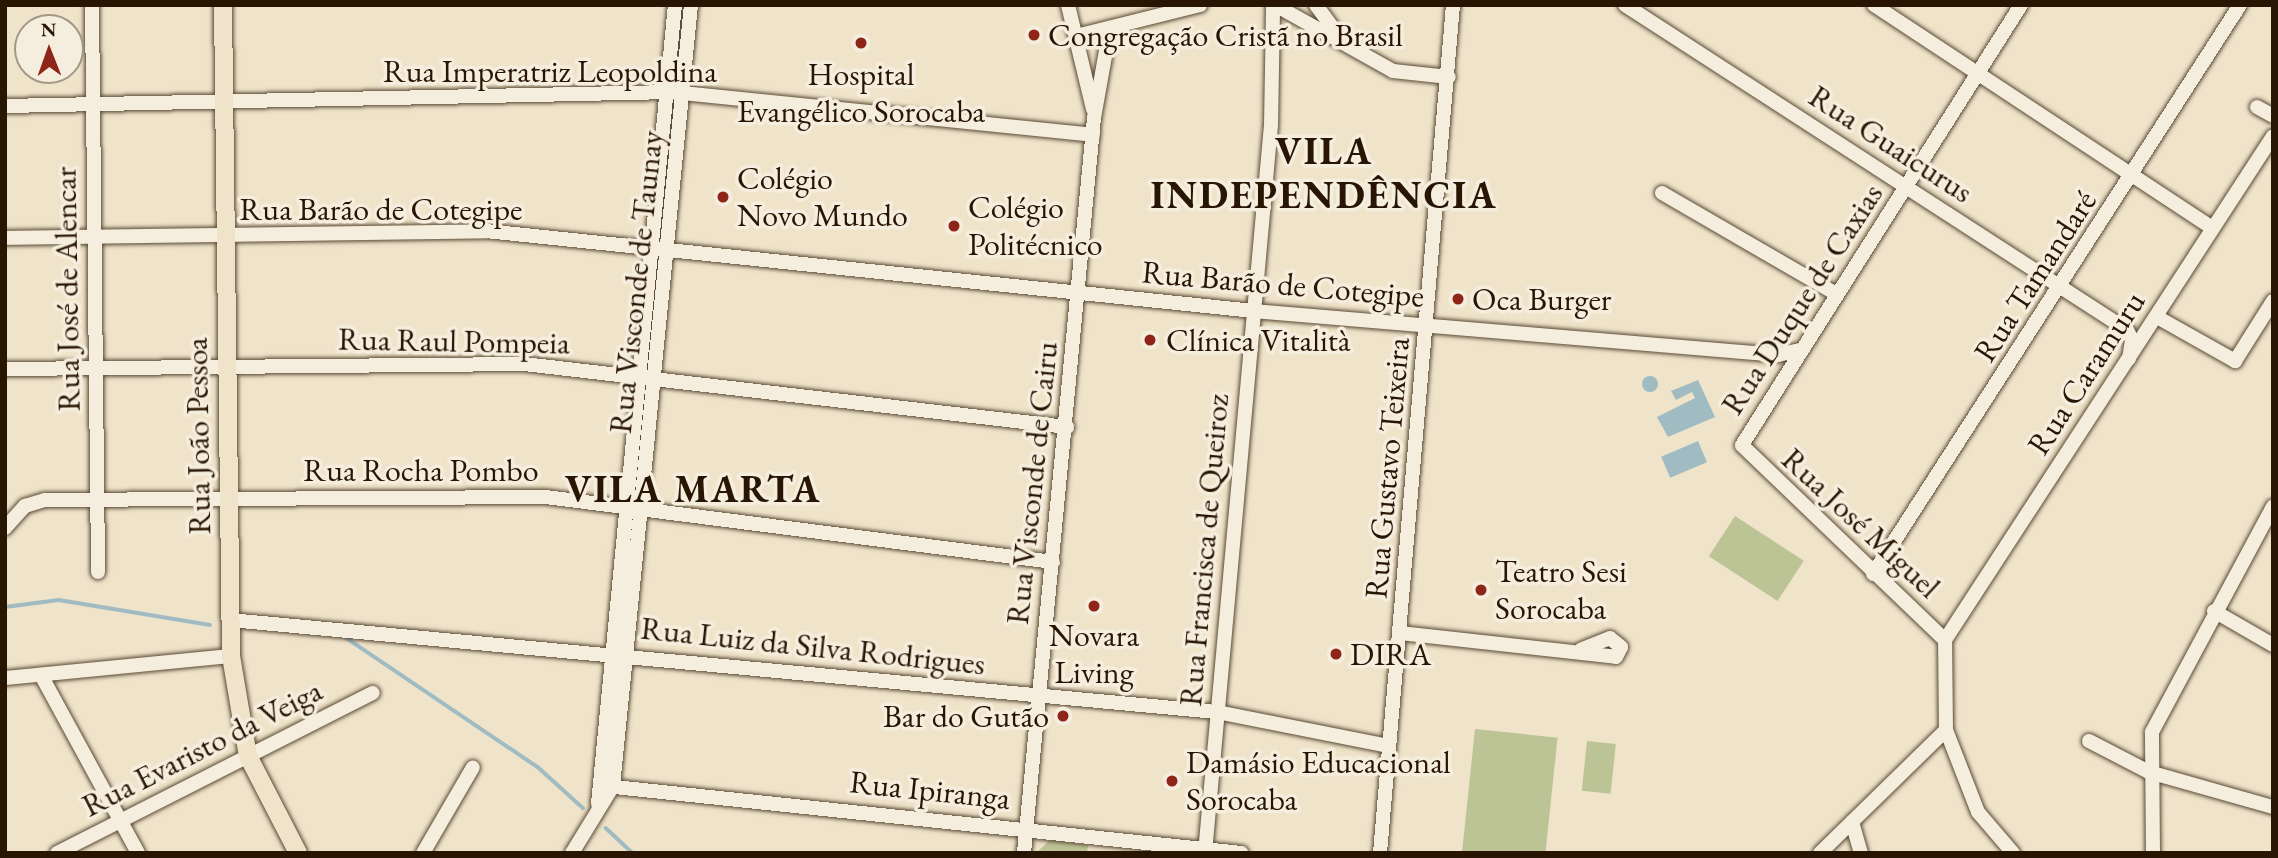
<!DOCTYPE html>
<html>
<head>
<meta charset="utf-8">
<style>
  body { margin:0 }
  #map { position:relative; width:2278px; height:858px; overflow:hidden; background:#efe4ca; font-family:"EB Garamond",serif }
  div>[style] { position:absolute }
  .green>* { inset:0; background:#bcc395; transform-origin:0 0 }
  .water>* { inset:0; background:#a0bbc2; transform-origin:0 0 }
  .round { border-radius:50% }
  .stream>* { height:3.5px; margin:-1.75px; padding:0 1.75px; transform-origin:1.75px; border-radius:1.75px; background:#a0bbc2 }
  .roads { filter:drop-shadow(0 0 2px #5a4934) drop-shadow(0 0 2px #5a4934) }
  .minor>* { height:14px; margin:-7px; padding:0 7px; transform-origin:7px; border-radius:7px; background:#f5eddd }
  .major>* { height:18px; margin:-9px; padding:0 9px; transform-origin:9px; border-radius:9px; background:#efe4ca }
  .dots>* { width:19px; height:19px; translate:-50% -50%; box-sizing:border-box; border:4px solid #f5eddd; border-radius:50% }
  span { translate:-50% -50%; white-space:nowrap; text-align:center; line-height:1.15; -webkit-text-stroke:7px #f5eddd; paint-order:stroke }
  .poi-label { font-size:32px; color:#281502 }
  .left { translate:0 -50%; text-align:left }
  .right { translate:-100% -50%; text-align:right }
  .street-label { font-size:32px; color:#281502 }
  .district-label { font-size:38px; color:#281502; font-weight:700; letter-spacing:2px }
  .frame { position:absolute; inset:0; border:7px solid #281502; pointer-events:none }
  .north { position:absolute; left:14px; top:14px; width:70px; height:70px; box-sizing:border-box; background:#f5eddd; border:2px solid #a39785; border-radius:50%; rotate:359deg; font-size:19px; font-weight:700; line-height:28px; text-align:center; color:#281502 }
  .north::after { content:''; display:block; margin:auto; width:24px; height:32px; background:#8f2418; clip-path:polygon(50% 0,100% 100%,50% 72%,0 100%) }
</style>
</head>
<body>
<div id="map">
  <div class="green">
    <i style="left:1735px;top:516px;width:82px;height:48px;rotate:33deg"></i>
    <i style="left:1475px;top:729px;width:83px;height:125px;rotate:6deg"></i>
    <i style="left:1587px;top:741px;width:29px;height:50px;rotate:6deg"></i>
    <i style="clip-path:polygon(1050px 840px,1088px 845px,1087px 853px,1036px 853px)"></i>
  </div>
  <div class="water">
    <i class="round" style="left:1642px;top:376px;width:16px;height:16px"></i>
    <i style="clip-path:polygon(1698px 380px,1715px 417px,1668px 437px,1657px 417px,1695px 398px,1692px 392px,1676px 400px,1671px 391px)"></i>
    <i style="left:1698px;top:441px;width:23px;height:40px;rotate:67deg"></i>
  </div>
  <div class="stream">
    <i style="left:5px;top:607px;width:54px;rotate:-7.4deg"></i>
    <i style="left:59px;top:600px;width:153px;rotate:9.4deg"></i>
    <i style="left:342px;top:635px;width:236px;rotate:34deg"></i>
    <i style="left:538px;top:767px;width:61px;rotate:42.3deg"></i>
    <i style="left:606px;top:828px;width:37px;rotate:43deg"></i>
  </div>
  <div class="roads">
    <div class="minor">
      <i style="left:92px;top:5px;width:567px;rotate:89.39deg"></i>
      <i style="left:1068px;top:5px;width:107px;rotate:76.5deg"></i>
      <i style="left:1275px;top:5px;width:135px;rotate:29.2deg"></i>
      <i style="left:1393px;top:71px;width:56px;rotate:6.1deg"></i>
      <i style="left:1316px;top:5px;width:47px;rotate:53.6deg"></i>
      <i style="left:1625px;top:5px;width:598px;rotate:32.92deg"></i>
      <i style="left:2127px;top:330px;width:11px;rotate:63deg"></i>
      <i style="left:2132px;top:340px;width:19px;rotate:99deg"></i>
      <i style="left:1874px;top:5px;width:405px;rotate:33.4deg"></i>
      <i style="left:1076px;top:36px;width:128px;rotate:-14deg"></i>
      <i style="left:5px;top:106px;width:667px;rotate:-1.2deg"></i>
      <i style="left:672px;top:92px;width:423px;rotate:5.8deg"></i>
      <i style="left:2257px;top:107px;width:18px;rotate:29deg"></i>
      <i style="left:1662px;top:193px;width:201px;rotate:30.1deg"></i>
      <i style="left:5px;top:238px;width:481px;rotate:-0.8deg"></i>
      <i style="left:486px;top:231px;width:771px;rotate:5.95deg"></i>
      <i style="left:1253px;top:311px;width:527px;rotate:4.79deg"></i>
      <i style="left:1778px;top:355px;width:23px;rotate:-13deg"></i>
      <i style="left:2157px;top:317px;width:90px;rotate:29.4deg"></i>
      <i style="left:2235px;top:361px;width:71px;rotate:-57.7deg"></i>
      <i style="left:5px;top:369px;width:519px;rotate:-0.55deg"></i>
      <i style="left:524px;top:364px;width:547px;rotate:6.62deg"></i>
      <i style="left:5px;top:528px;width:30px;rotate:-48deg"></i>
      <i style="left:25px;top:506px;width:21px;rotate:-17deg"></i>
      <i style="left:45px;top:500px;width:501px;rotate:-0.34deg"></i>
      <i style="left:546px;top:497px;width:511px;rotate:7.31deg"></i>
      <i style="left:1873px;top:574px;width:677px;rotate:-57.18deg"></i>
      <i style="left:2214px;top:611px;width:68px;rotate:30deg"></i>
      <i style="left:230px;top:620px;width:991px;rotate:5.33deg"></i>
      <i style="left:1217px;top:712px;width:175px;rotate:11.2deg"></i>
      <i style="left:1400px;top:633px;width:217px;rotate:6.3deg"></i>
      <i style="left:1616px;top:657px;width:11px;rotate:-63deg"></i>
      <i style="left:1621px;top:647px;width:14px;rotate:-141deg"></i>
      <i style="left:1610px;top:638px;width:31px;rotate:158deg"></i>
      <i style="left:1945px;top:640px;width:601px;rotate:-56.94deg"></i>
      <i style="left:41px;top:675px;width:203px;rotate:61.4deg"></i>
      <i style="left:5px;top:678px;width:227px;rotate:-5.6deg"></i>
      <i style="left:2089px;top:741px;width:68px;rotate:27.3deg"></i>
      <i style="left:2149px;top:772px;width:129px;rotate:15.8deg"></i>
      <i style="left:605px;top:786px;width:640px;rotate:6.01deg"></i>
      <i style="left:598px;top:804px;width:803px;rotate:-84.5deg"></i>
      <i style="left:1852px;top:822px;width:32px;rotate:74deg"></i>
      <i style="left:57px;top:853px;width:354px;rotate:-26.9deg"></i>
      <i style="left:423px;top:853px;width:99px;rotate:-59.8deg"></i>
      <i style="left:572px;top:853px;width:79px;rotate:-58.5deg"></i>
      <i style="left:613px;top:786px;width:785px;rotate:-84.3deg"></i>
      <i style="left:1024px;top:853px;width:738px;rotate:-84.56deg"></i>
      <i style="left:1094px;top:118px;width:91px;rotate:-79.9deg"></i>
      <i style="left:1205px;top:853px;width:731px;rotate:-84.82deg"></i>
      <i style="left:1271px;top:125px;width:120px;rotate:-89deg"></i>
      <i style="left:1380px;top:853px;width:851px;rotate:-85.08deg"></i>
      <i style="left:1820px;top:853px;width:176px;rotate:-44.3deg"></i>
      <i style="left:2013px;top:853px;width:54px;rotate:-130.5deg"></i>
      <i style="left:1978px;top:812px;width:88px;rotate:-111.3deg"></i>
      <i style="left:1946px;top:730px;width:90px;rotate:-90.6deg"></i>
      <i style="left:1945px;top:640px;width:281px;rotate:-136.2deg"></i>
      <i style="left:1742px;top:445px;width:521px;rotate:-57.62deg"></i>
      <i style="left:2153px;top:853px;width:121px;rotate:-90.5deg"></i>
      <i style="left:2152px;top:732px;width:256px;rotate:-61.8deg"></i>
    </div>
    <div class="major">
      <i style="left:223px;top:5px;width:651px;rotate:89.3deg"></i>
      <i style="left:231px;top:656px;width:101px;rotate:80.4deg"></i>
      <i style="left:248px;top:756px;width:109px;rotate:62.7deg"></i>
    </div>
  </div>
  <div class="dots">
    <i style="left:1034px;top:35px;background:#8f2418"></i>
    <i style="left:861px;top:43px;background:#8f2418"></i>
    <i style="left:723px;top:197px;background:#8f2418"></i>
    <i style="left:954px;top:226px;background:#8f2418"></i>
    <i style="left:1458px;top:299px;background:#8f2418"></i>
    <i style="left:1150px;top:340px;background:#8f2418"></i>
    <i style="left:1481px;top:590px;background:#8f2418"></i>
    <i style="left:1094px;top:606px;background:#8f2418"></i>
    <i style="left:1336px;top:654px;background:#8f2418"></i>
    <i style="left:1063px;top:716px;background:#8f2418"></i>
    <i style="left:1172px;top:781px;background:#8f2418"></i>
  </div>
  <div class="poi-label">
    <span class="left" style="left:1048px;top:35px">Congregação Cristã no Brasil</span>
    <span style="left:861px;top:93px">Hospital<br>Evangélico Sorocaba</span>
    <span class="left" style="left:737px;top:197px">Colégio<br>Novo Mundo</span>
    <span class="left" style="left:968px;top:226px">Colégio<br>Politécnico</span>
    <span class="left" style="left:1472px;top:299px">Oca Burger</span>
    <span class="left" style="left:1166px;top:340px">Clínica Vitalità</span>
    <span class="left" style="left:1495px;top:590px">Teatro Sesi<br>Sorocaba</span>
    <span style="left:1094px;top:654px">Novara<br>Living</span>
    <span class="left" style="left:1350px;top:654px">DIRA</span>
    <span class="right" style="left:1049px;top:716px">Bar do Gutão</span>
    <span class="left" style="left:1186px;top:781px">Damásio Educacional<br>Sorocaba</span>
  </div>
  <div class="street-label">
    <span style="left:550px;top:71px">Rua Imperatriz Leopoldina</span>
    <span style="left:1891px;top:144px;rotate:33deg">Rua Guaicurus</span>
    <span style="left:381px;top:209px">Rua Barão de Cotegipe</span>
    <span style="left:2035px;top:276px;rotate:-57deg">Rua Tamandaré</span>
    <span style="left:636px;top:282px;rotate:-84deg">Rua Visconde de Taunay</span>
    <span style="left:1283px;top:284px;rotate:5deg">Rua Barão de Cotegipe</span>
    <span style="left:67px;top:289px;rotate:-91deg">Rua José de Alencar</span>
    <span style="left:1802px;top:299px;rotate:-57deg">Rua Duque de Caxias</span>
    <span style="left:454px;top:341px;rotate:1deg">Rua Raul Pompeia</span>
    <span style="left:2086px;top:373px;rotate:-57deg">Rua Caramuru</span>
    <span style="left:198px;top:436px;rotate:-91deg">Rua João Pessoa</span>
    <span style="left:1387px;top:468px;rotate:-85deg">Rua Gustavo Teixeira</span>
    <span style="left:421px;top:470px">Rua Rocha Pombo</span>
    <span style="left:1032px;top:483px;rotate:-84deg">Rua Visconde de Cairu</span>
    <span style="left:1861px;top:523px;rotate:43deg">Rua José Miguel</span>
    <span style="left:1204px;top:550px;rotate:-85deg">Rua Francisca de Queiroz</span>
    <span style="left:813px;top:646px;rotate:6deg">Rua Luiz da Silva Rodrigues</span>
    <span style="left:202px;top:748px;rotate:-27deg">Rua Evaristo da Veiga</span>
    <span style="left:930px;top:790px;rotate:6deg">Rua Ipiranga</span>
  </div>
  <div class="district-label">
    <span style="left:1324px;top:173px">VILA<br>INDEPENDÊNCIA</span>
    <span style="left:693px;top:489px">VILA MARTA</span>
  </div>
  <div class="frame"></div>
  <div class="north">N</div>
</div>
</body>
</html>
